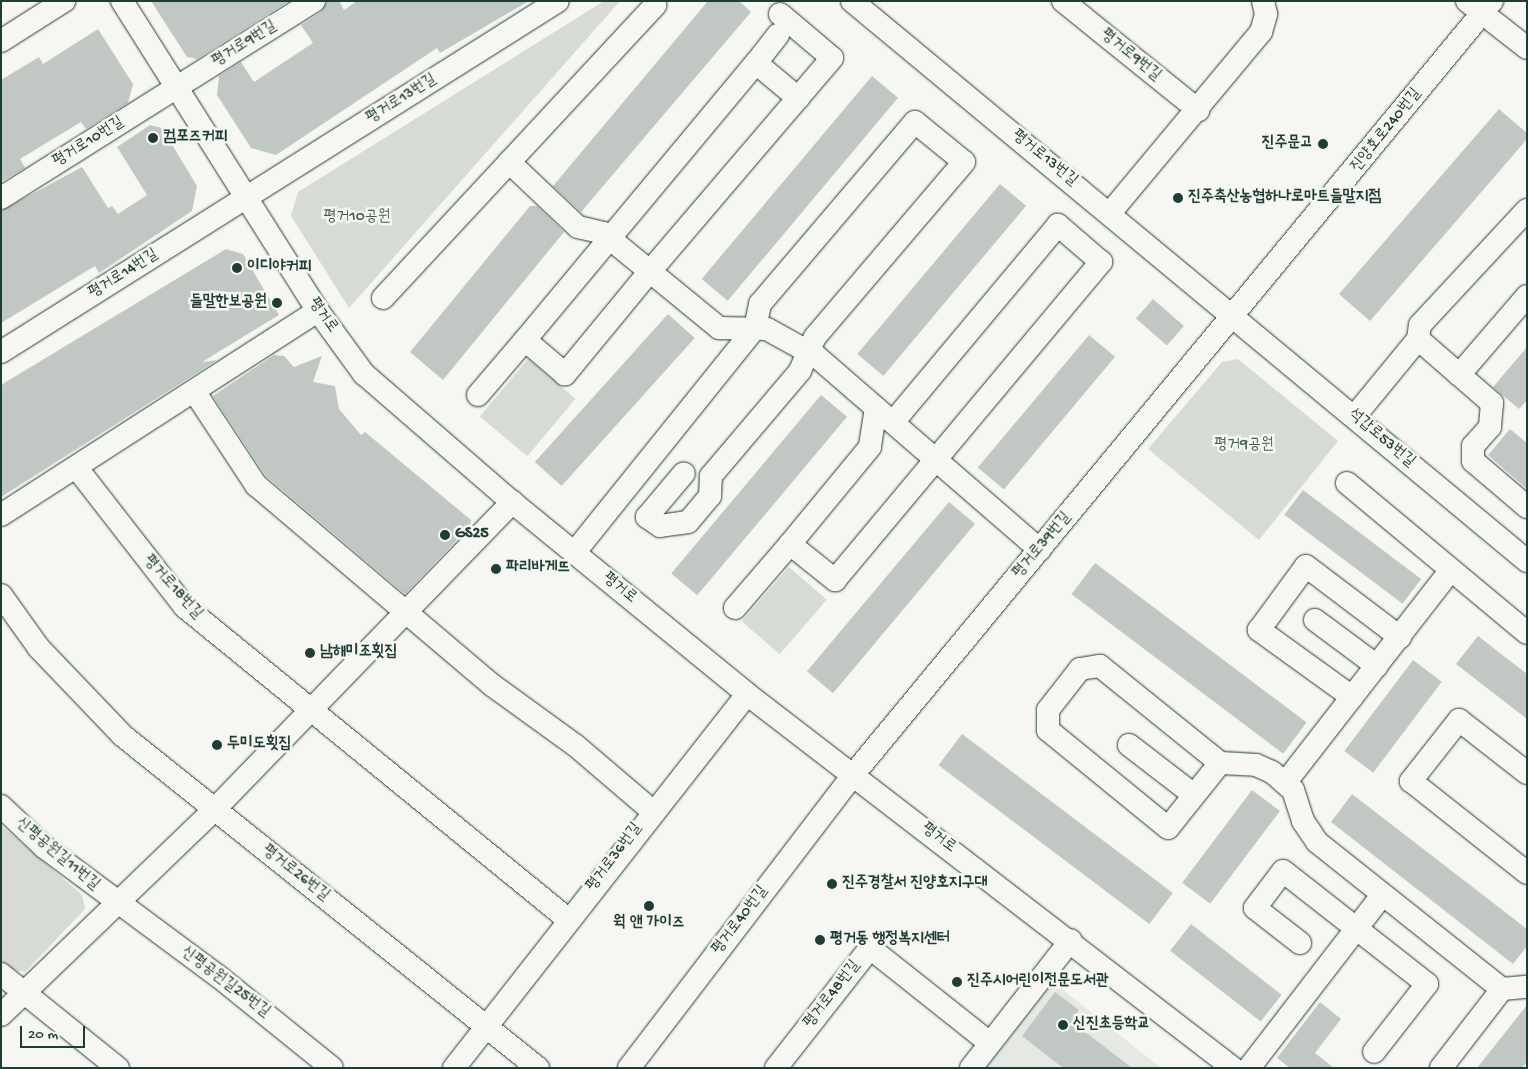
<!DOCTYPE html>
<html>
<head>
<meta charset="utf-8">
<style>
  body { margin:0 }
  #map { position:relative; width:1528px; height:1069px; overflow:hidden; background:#f6f6f2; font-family:"Gochi Hand","Poor Story",sans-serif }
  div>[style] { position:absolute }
  .built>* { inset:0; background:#e6e8e4 }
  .green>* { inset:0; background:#d6dbd6; transform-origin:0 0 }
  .building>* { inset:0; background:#c1c8c3; transform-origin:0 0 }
  .roads { filter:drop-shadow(0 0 1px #1f3d34) drop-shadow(0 0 1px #1f3d34) }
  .minor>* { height:22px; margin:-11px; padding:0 11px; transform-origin:11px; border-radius:11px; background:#f6f6f2 }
  .dots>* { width:14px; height:14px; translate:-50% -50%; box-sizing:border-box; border:2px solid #f6f6f2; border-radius:50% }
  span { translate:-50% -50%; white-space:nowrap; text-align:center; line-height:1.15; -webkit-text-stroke:5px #f6f6f2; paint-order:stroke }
  .street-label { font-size:16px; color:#1f3d34 }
  .poi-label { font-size:16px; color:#1f3d34; font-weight:700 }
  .left { translate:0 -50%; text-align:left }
  .right { translate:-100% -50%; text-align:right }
  .park-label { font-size:16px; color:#445d54 }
  .frame { position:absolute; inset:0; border:2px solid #1f3d34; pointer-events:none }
  .scale { position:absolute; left:20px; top:1026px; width:65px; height:22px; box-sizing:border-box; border:2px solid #1f3d34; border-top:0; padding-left:6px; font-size:15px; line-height:18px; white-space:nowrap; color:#1f3d34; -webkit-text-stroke:4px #f6f6f2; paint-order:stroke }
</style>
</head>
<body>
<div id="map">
  <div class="built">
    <i style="clip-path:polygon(1053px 982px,1161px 1068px,986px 1068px)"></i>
  </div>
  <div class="green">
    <i style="clip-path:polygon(604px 1px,620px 1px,349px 308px,291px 216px,298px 192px)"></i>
    <i style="left:528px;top:359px;width:62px;height:75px;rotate:40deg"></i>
    <i style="clip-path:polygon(1238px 359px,1338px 441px,1259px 540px,1148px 449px,1222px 362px)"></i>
    <i style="left:789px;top:567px;width:50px;height:72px;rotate:41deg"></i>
    <i style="clip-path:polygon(1px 825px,82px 895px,85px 909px,25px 972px,10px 969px,1px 960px)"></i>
  </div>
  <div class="building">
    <i style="clip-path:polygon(151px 1px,289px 1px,197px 59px,187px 57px)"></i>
    <i style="clip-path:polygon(327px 1px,339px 1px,344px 10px,357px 1px,529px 1px,440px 53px,437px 48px,276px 155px,251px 148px,217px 95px,219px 76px,241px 62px,254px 82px,313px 43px,301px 25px,321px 12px)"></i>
    <i style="clip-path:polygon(708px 1px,739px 1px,751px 12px,581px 212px,553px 186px)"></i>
    <i style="clip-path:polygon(98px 29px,133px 84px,128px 103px,86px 129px,81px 122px,20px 159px,25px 168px,1px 182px,1px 80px,39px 57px,43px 64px)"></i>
    <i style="left:872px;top:76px;width:34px;height:265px;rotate:40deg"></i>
    <i style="clip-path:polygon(1499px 109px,1527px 133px,1527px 139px,1370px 321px,1339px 294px)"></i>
    <i style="clip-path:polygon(150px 125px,162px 128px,197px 186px,192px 211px,99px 273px,95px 266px,1px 323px,1px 211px,82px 167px,108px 208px,112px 206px,118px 214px,147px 195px,117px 147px)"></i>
    <i style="left:1000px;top:184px;width:34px;height:222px;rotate:40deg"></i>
    <i style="clip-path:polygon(530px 206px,537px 206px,564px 232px,443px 380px,410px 352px)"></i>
    <i style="clip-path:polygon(226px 249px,243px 254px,279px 315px,202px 362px,217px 360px,1px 497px,1px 385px)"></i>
    <i style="left:1153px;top:299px;width:41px;height:26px;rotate:41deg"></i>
    <i style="left:668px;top:314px;width:36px;height:199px;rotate:42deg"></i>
    <i style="left:1089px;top:335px;width:34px;height:173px;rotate:40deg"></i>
    <i style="clip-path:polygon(1527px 347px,1527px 400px,1519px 409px,1493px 387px)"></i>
    <i style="clip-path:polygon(274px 355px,284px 356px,294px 367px,322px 356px,313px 382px,335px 386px,339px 409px,361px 435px,365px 432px,471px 520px,470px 526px,405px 594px,266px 476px,213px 396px)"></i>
    <i style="left:821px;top:395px;width:34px;height:233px;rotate:40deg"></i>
    <i style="clip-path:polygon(1510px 429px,1527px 443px,1527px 489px,1488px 455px)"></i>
    <i style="left:1303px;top:490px;width:148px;height:31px;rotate:37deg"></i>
    <i style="left:949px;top:502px;width:34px;height:221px;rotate:40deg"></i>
    <i style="left:1095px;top:563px;width:265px;height:39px;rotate:37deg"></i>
    <i style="clip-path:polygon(1478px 636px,1527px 674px,1527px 719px,1456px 664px)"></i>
    <i style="left:1413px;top:660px;width:36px;height:114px;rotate:37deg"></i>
    <i style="left:962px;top:734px;width:264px;height:39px;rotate:37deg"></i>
    <i style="left:1252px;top:790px;width:35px;height:116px;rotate:37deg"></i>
    <i style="clip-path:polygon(1352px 794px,1527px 929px,1527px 946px,1513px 964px,1331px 822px)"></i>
    <i style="left:1191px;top:924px;width:115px;height:34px;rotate:38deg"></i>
    <i style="clip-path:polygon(1055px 992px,1079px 1010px,1071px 1021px,1132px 1068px,1063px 1068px,1022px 1036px)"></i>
    <i style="clip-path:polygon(1320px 1002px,1341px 1019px,1315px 1053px,1334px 1068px,1290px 1068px,1277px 1058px)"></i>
    <i style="clip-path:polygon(1527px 1005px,1527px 1062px,1522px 1068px,1477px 1068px)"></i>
  </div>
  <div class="roads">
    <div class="minor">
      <i style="left:122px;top:1px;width:367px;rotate:57.7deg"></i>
      <i style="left:318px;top:311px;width:78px;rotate:53.9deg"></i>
      <i style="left:364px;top:374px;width:196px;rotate:40.9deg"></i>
      <i style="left:512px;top:502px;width:303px;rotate:39.2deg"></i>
      <i style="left:747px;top:694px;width:613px;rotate:37.58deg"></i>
      <i style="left:852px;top:1px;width:877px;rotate:39.68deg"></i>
      <i style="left:1063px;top:1px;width:174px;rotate:38.9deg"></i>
      <i style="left:1467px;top:1px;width:76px;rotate:38.1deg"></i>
      <i style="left:780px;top:14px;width:68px;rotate:40.2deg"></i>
      <i style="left:832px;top:58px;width:52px;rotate:130.4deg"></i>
      <i style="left:798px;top:98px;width:228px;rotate:130.5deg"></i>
      <i style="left:650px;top:271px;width:134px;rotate:129.5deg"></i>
      <i style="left:565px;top:374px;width:52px;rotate:-139.6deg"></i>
      <i style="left:525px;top:340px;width:361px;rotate:-50.2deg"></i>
      <i style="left:756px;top:63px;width:55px;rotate:39.8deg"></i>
      <i style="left:1px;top:41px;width:75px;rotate:-32.4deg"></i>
      <i style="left:756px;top:63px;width:36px;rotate:-52deg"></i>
      <i style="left:509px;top:162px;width:95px;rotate:43.3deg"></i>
      <i style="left:578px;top:227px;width:26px;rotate:13deg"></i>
      <i style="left:603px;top:233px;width:150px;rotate:39.3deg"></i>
      <i style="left:719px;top:328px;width:48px;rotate:1.2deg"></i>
      <i style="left:767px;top:329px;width:56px;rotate:28.9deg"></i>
      <i style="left:816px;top:356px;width:296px;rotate:40.9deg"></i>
      <i style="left:1px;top:198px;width:370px;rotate:-32.2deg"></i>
      <i style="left:1110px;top:213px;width:236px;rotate:-50.2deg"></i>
      <i style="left:1261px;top:32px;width:19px;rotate:-74deg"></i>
      <i style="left:1266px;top:14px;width:13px;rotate:-103deg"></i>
      <i style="left:383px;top:298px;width:400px;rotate:-47.1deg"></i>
      <i style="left:1418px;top:339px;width:98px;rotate:40.9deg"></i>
      <i style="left:1492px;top:403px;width:24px;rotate:95deg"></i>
      <i style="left:1490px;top:427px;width:25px;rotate:132deg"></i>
      <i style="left:1473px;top:446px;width:15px;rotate:90deg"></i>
      <i style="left:1473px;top:461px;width:71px;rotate:40.4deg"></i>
      <i style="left:1px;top:352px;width:658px;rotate:-32.22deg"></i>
      <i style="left:1459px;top:375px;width:104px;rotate:-49.3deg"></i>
      <i style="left:194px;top:391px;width:113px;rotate:56.6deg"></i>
      <i style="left:256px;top:485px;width:309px;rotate:40.3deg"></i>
      <i style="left:492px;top:685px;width:102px;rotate:35.9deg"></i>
      <i style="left:575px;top:745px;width:100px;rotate:40.5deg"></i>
      <i style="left:478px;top:395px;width:72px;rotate:-49.5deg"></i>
      <i style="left:876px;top:408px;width:39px;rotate:99deg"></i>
      <i style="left:870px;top:447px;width:126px;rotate:129.5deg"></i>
      <i style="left:790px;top:544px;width:58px;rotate:38.7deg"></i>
      <i style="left:835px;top:580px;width:415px;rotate:-50.1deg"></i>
      <i style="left:1101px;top:262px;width:57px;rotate:-139.3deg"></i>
      <i style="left:1058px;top:225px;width:257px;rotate:129.9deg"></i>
      <i style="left:1354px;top:417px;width:101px;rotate:-50.6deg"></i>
      <i style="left:1418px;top:339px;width:14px;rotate:-82deg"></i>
      <i style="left:1420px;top:325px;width:157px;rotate:-47.1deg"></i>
      <i style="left:76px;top:467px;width:177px;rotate:52.1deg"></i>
      <i style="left:185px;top:607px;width:494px;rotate:39.2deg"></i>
      <i style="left:1347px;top:483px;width:234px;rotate:39.8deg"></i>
      <i style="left:1px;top:515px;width:377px;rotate:-32.8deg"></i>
      <i style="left:574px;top:553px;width:289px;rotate:-51.2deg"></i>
      <i style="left:755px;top:328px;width:25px;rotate:-78deg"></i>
      <i style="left:760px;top:304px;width:239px;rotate:-49.6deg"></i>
      <i style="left:915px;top:122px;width:63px;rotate:39.2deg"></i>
      <i style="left:964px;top:162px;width:230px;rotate:130.4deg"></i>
      <i style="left:815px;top:337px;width:37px;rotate:114deg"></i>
      <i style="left:800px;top:371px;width:138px;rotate:130.3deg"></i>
      <i style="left:711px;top:476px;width:20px;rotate:93deg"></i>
      <i style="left:710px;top:496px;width:34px;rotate:130deg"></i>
      <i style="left:688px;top:522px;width:28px;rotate:172deg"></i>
      <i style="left:660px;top:526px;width:16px;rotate:-145deg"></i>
      <i style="left:647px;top:517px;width:57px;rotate:-49.9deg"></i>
      <i style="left:1px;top:595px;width:65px;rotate:54.4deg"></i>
      <i style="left:39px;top:648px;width:120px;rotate:46.3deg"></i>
      <i style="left:122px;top:735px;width:533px;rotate:38.68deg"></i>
      <i style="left:735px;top:608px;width:84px;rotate:-49.3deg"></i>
      <i style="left:1315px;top:620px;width:77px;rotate:36.6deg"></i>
      <i style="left:1352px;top:697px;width:115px;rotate:-144.2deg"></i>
      <i style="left:1259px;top:630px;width:79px;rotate:-53.7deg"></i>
      <i style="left:1306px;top:566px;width:118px;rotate:37.1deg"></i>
      <i style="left:1129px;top:745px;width:82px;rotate:37.6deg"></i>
      <i style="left:1220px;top:763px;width:83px;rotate:128.7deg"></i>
      <i style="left:1168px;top:828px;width:155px;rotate:-140.8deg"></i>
      <i style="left:1048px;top:730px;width:20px;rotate:-90deg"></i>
      <i style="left:1048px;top:710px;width:52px;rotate:-52deg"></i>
      <i style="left:1080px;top:669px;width:20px;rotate:-9deg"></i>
      <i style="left:1100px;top:666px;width:154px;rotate:38.9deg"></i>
      <i style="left:1220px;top:763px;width:36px;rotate:3deg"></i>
      <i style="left:1256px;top:765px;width:17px;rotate:24deg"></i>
      <i style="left:1272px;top:772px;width:28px;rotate:41deg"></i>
      <i style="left:1293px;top:790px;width:33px;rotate:72deg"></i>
      <i style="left:1303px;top:821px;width:25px;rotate:56deg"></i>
      <i style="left:1317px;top:842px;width:236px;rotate:38.5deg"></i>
      <i style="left:1502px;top:989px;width:25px;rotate:-5deg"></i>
      <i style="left:1527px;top:773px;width:86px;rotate:-142.1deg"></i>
      <i style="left:1459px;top:720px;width:78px;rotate:128.2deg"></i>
      <i style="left:1411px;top:781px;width:148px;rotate:38.4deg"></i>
      <i style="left:1285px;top:783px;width:270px;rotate:-52.1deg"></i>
      <i style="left:1px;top:806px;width:59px;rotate:43.6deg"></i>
      <i style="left:44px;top:847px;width:217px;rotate:36.6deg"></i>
      <i style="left:218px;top:976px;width:146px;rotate:38.9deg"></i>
      <i style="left:1300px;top:943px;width:57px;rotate:-142.1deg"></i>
      <i style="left:1255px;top:908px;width:46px;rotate:-52.9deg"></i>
      <i style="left:1283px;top:871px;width:183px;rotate:38.1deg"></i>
      <i style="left:1427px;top:984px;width:86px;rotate:127.9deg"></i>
      <i style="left:1px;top:974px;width:150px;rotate:38.8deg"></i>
      <i style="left:1px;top:1015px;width:296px;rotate:-43.9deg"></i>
      <i style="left:214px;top:810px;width:429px;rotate:-45.9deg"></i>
      <i style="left:454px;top:1068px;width:475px;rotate:-51.9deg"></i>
      <i style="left:629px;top:1068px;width:369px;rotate:-52.6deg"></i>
      <i style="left:853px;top:775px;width:1004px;rotate:-50.46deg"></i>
      <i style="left:776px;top:1068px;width:152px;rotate:-51.9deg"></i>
      <i style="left:870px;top:948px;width:153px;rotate:38.4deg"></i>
      <i style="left:971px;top:1068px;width:162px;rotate:-52deg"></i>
      <i style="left:1249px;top:1068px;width:218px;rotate:-52.4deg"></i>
      <i style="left:1441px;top:1068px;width:100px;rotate:-52.3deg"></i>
    </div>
  </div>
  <div class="dots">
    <i style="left:153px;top:138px;background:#1f3d34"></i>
    <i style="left:1323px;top:144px;background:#1f3d34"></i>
    <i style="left:1178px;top:198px;background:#1f3d34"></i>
    <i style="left:237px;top:268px;background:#1f3d34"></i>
    <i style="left:277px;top:303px;background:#1f3d34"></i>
    <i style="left:445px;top:535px;background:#1f3d34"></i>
    <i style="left:496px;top:569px;background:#1f3d34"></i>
    <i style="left:310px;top:653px;background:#1f3d34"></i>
    <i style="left:217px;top:745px;background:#1f3d34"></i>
    <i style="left:832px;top:884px;background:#1f3d34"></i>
    <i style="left:649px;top:906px;background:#1f3d34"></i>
    <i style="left:820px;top:940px;background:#1f3d34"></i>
    <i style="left:957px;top:982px;background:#1f3d34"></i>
    <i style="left:1063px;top:1025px;background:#1f3d34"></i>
  </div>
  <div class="street-label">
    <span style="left:245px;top:45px;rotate:-32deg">평거로9번길</span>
    <span style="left:1130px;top:56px;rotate:39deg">평거로9번길</span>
    <span style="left:402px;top:100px;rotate:-32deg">평거로13번길</span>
    <span style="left:1387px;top:131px;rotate:-51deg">진양호로240번길</span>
    <span style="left:89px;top:143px;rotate:-32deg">평거로10번길</span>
    <span style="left:1044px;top:159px;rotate:39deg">평거로13번길</span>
    <span style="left:124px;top:275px;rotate:-32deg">평거로14번길</span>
    <span style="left:322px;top:316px;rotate:55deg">평거로</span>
    <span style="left:1381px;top:439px;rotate:40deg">석갑로53번길</span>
    <span style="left:1043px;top:546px;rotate:-50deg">평거로39번길</span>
    <span style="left:172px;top:588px;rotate:48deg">평거로18번길</span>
    <span style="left:619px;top:589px;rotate:39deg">평거로</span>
    <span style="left:938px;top:839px;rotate:37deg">평거로</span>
    <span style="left:57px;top:855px;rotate:40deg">신평공원길11번길</span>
    <span style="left:615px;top:858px;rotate:-53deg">평거로36번길</span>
    <span style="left:295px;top:874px;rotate:38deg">평거로26번길</span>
    <span style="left:741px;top:921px;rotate:-53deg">평거로40번길</span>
    <span style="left:225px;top:983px;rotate:37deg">신평공원길25번길</span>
    <span style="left:833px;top:995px;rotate:-52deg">평거로48번길</span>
  </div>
  <div class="poi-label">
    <span class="left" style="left:163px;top:138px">컴포즈커피</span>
    <span class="right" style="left:1313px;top:144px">진주문고</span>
    <span class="left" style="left:1188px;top:198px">진주축산농협하나로마트들말지점</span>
    <span class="left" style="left:247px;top:268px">이디야커피</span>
    <span class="right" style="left:267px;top:303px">들말한보공원</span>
    <span class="left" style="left:455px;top:535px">GS25</span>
    <span class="left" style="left:506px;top:569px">파리바게뜨</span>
    <span class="left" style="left:320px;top:653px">남해미조횟집</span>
    <span class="left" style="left:227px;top:745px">두미도횟집</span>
    <span class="left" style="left:842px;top:884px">진주경찰서 진양호지구대</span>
    <span style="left:649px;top:924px">웍 앤 가이즈</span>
    <span class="left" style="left:830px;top:940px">평거동 행정복지센터</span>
    <span class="left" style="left:967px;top:982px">진주시어린이전문도서관</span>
    <span class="left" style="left:1073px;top:1025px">신진초등학교</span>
  </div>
  <div class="park-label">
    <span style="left:357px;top:218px">평거10공원</span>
    <span style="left:1244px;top:446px">평거9공원</span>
  </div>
  <div class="frame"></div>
  <div class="scale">20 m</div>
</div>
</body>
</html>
